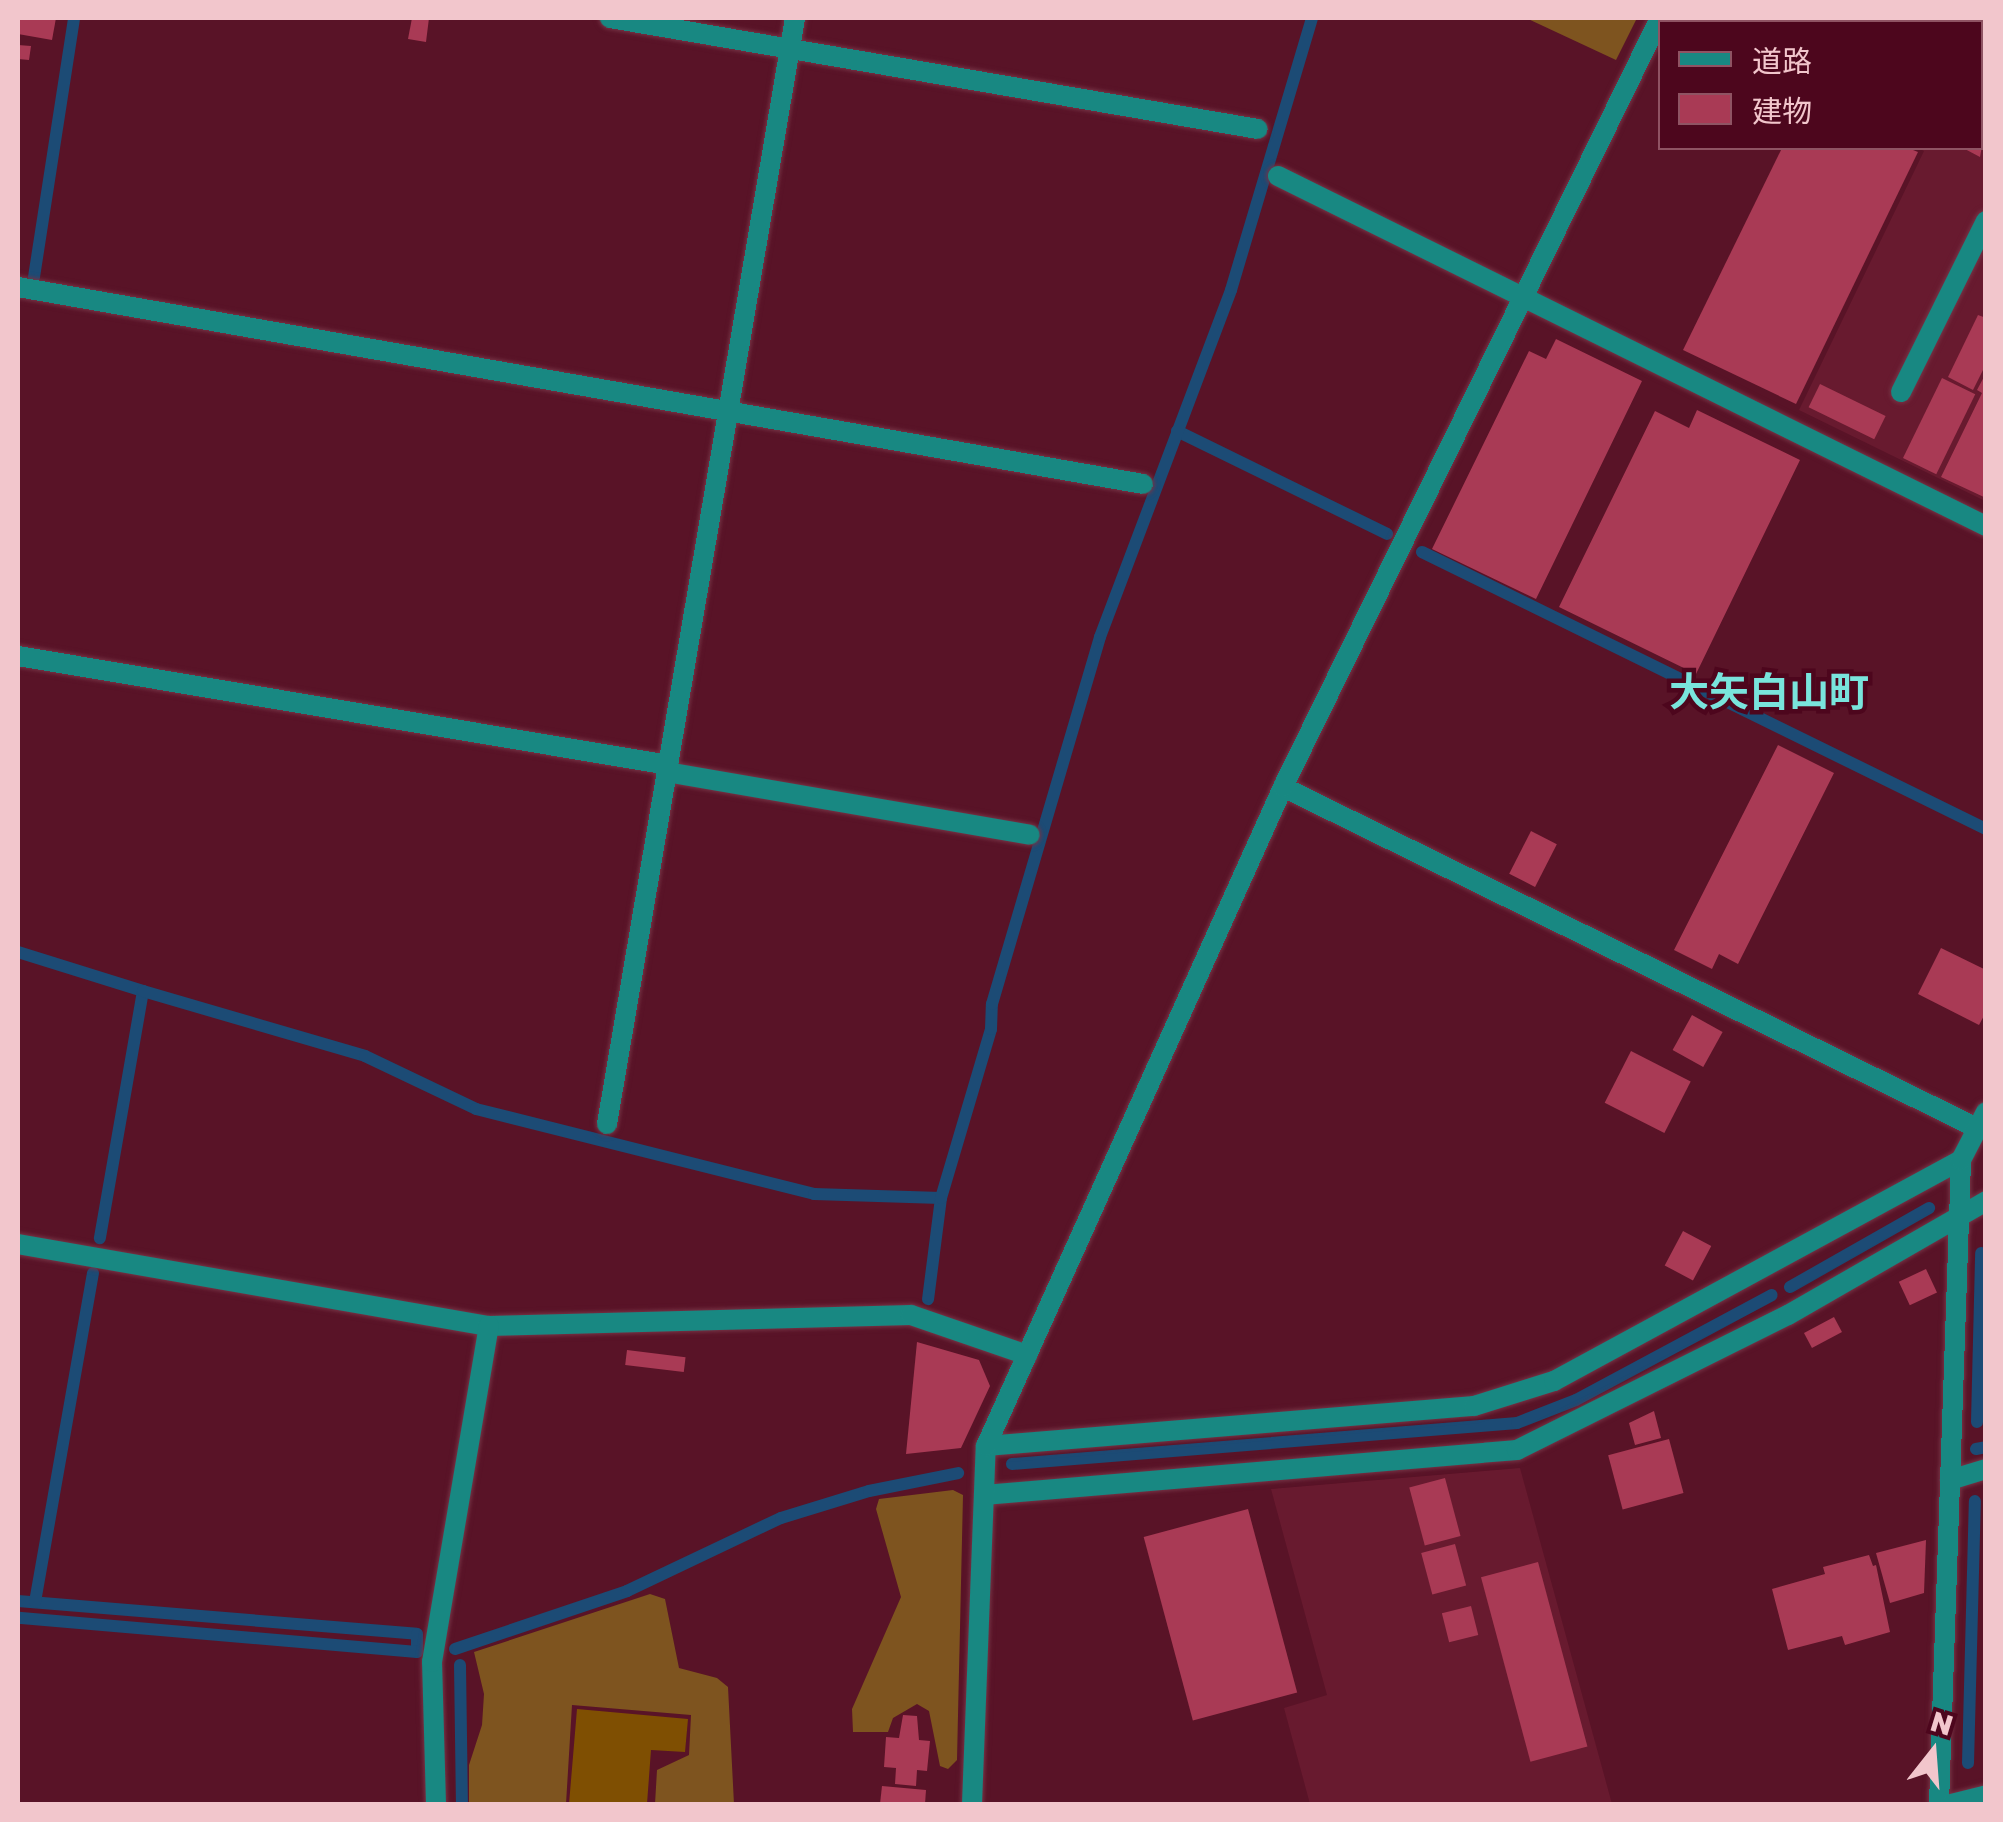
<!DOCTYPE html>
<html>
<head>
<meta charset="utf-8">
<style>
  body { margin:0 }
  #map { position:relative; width:2003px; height:1822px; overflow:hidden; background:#591327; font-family:"Golos Text","Noto Sans JP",sans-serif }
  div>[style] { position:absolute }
  .built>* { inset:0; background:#681a2f }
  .green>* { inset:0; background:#7f4f02 }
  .forest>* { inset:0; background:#7e541f }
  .stream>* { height:12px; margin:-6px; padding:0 6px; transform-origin:6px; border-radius:6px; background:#1c4b75 }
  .building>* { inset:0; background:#a93a55; transform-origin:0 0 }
  .roads { filter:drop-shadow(0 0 2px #753345) drop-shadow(0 0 2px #753345) }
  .service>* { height:20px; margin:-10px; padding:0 10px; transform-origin:10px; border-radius:10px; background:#188882 }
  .minor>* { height:20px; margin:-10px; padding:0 10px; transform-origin:10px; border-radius:10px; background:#188882 }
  span { translate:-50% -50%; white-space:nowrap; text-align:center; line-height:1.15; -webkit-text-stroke:9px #4d061d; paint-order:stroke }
  .quarter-label { font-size:40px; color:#79e4dc; font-weight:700 }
  .frame { position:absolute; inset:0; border:20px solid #f2c6cc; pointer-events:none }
  .legend { position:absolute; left:1658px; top:20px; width:325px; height:130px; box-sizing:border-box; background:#4d061d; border:2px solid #8f5363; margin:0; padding:12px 18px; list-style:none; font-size:30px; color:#f2c6cc }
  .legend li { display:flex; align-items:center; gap:20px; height:50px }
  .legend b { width:50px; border:2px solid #8f5363 }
  .north { position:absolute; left:1883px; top:1702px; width:100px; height:100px; -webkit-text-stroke:8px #4d061d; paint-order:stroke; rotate:17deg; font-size:28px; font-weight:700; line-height:40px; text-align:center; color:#f2c6cc }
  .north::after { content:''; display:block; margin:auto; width:35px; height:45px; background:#f2c6cc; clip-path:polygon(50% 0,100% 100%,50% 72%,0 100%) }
</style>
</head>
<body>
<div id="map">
  <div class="built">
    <i style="clip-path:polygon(1954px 18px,1985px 18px,1985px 501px,1799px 410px,1924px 151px,1918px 148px,1980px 148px,1980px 22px,1952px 22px)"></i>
    <i style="clip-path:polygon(1520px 1468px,1612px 1804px,1310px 1804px,1284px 1708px,1327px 1695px,1271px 1489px)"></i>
  </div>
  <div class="green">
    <i style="clip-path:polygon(577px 1709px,688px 1719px,685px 1752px,651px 1750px,647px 1804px,569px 1804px)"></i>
  </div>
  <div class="forest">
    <i style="clip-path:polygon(1526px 18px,1637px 18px,1616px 60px)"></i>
    <i style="clip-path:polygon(953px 1490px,963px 1495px,957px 1760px,948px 1769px,940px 1766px,929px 1711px,917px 1704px,893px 1718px,888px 1732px,853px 1732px,852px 1709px,901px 1597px,876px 1509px,879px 1499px)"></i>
    <i style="clip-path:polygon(650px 1594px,665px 1599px,679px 1668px,717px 1678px,728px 1687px,734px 1804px,655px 1804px,657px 1770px,689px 1755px,691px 1715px,572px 1705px,566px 1804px,469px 1804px,469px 1765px,482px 1725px,484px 1694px,474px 1652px)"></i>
  </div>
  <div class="stream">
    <i style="left:34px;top:277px;width:262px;rotate:-81.2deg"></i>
    <i style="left:1177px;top:431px;width:234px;rotate:26.1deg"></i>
    <i style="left:1422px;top:552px;width:628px;rotate:26.16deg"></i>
    <i style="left:18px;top:952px;width:131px;rotate:17.3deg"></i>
    <i style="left:143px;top:991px;width:251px;rotate:99.9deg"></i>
    <i style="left:143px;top:991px;width:231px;rotate:16.3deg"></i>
    <i style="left:365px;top:1056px;width:123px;rotate:25.5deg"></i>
    <i style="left:476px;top:1109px;width:349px;rotate:14.1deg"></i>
    <i style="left:814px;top:1194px;width:127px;rotate:1.8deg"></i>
    <i style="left:941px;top:1198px;width:102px;rotate:97.3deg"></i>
    <i style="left:941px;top:1198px;width:176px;rotate:-73.5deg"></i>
    <i style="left:991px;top:1029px;width:25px;rotate:-88deg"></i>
    <i style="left:992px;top:1004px;width:383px;rotate:-73.6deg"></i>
    <i style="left:1100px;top:637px;width:371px;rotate:-69.3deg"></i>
    <i style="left:1231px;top:290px;width:284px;rotate:-73.4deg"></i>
    <i style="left:1790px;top:1287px;width:160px;rotate:-29.6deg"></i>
    <i style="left:1977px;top:1422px;width:169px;rotate:-88.6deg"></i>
    <i style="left:1976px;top:1449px;width:10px;rotate:-11deg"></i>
    <i style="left:1012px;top:1464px;width:507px;rotate:-4.64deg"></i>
    <i style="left:1517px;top:1423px;width:63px;rotate:-21.3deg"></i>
    <i style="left:1576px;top:1400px;width:222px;rotate:-28.2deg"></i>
    <i style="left:18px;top:1601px;width:400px;rotate:4.7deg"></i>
    <i style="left:417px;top:1634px;width:18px;rotate:90deg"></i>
    <i style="left:417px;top:1652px;width:400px;rotate:-175.1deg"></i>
    <i style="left:35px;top:1602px;width:334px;rotate:-80deg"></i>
    <i style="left:455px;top:1649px;width:182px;rotate:-18.6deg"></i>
    <i style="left:627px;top:1591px;width:170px;rotate:-25.4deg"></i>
    <i style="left:781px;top:1518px;width:92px;rotate:-17.1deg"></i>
    <i style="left:869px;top:1491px;width:91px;rotate:-11.4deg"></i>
    <i style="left:460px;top:1665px;width:139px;rotate:89.2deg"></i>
    <i style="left:1968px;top:1763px;width:262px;rotate:-88.5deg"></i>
  </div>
  <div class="building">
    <i style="clip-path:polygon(18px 18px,56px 18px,52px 40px,18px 34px)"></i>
    <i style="clip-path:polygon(412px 18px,429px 18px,426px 42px,408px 39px)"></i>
    <i style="left:1688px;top:18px;width:79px;height:4px"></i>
    <i style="clip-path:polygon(1960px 18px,1986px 18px,1986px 120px,1980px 117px,1980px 22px,1958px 22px)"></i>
    <i style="clip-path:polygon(18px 45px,31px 46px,29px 60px,18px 59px)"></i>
    <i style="clip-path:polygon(1980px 120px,1986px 123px,1980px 157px,1963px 148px,1980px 148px)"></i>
    <i style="clip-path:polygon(1782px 148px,1908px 148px,1918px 152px,1796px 404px,1683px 350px)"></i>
    <i style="clip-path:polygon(1978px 315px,1986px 318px,1986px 364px,1973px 390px,1948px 377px)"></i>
    <i style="clip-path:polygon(1556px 339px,1642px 381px,1536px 599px,1432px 549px,1529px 351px,1546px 359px)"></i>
    <i style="clip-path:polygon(1986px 373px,1986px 498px,1941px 477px,1982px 393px,1977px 390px)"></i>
    <i style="left:1942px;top:378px;width:37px;height:89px;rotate:26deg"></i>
    <i style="left:1820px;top:384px;width:73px;height:26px;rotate:26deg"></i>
    <i style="clip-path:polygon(1697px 410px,1800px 460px,1696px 674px,1559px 607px,1655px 411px,1689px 428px)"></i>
    <i style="clip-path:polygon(1778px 745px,1834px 773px,1738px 964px,1719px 954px,1712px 969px,1674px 950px)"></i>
    <i style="left:1531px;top:831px;width:29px;height:48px;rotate:27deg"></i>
    <i style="clip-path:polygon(1941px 948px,1986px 970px,1986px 1012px,1979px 1025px,1918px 994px)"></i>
    <i style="left:1692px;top:1015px;width:35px;height:40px;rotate:29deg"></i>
    <i style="left:1631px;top:1051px;width:67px;height:58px;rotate:27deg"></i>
    <i style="left:1683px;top:1231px;width:32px;height:39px;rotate:28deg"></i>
    <i style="left:1926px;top:1269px;width:26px;height:30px;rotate:65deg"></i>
    <i style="left:1834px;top:1317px;width:17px;height:34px;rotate:62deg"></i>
    <i style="clip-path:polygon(917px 1342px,979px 1360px,990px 1386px,961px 1448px,906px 1454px)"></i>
    <i style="left:627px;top:1350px;width:59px;height:15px;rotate:7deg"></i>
    <i style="clip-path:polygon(1654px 1411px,1661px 1438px,1635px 1445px,1629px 1423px)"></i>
    <i style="left:1669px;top:1439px;width:56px;height:63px;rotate:75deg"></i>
    <i style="left:1445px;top:1478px;width:60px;height:37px;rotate:75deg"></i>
    <i style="left:1248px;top:1509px;width:190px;height:108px;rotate:75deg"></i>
    <i style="clip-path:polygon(1926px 1540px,1924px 1593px,1890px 1603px,1876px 1553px)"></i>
    <i style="left:1455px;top:1544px;width:43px;height:35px;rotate:75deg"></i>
    <i style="clip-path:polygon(1869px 1555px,1873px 1566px,1876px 1565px,1890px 1632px,1845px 1645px,1842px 1636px,1788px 1650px,1772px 1589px,1825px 1574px,1823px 1567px)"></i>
    <i style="left:1538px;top:1562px;width:191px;height:59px;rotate:75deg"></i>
    <i style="left:1471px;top:1606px;width:30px;height:30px;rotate:76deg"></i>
    <i style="clip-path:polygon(903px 1715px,917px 1716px,919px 1740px,930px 1741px,927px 1771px,917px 1770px,916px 1786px,895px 1784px,896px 1768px,884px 1767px,886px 1737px,899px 1738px)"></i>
    <i style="clip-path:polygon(882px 1786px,926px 1790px,925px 1804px,880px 1804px)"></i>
  </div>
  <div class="roads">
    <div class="service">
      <i style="left:1901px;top:392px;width:191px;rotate:-63.6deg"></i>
    </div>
    <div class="minor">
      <i style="left:610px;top:18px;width:657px;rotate:9.72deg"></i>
      <i style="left:1278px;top:176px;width:790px;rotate:26.31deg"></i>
      <i style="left:18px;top:287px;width:1142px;rotate:9.93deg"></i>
      <i style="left:18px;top:656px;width:660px;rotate:9.51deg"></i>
      <i style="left:667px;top:772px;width:368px;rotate:9.8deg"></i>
      <i style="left:1283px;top:787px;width:773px;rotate:26.17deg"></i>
      <i style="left:607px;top:1124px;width:1122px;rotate:-80.35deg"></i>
      <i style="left:18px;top:1244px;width:478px;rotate:9.9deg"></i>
      <i style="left:489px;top:1326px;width:422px;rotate:-1.5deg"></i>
      <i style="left:911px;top:1315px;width:123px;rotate:19deg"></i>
      <i style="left:986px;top:1446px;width:490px;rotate:-4.7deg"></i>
      <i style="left:1474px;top:1406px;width:84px;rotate:-17.4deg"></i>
      <i style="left:1554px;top:1381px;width:463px;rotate:-28.5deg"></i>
      <i style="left:1950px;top:1480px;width:38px;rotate:-17deg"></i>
      <i style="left:984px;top:1495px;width:535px;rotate:-4.83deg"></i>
      <i style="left:1517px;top:1450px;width:303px;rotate:-26.5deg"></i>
      <i style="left:1788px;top:1315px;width:228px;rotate:-29.9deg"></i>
      <i style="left:436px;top:1804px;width:142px;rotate:-91.6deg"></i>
      <i style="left:432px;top:1662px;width:341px;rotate:-80.4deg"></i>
      <i style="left:972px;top:1804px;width:358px;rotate:-87.8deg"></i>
      <i style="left:986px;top:1446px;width:723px;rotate:-65.74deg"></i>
      <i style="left:1283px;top:787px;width:856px;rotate:-63.88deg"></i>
      <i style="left:1939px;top:1804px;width:644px;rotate:-88.04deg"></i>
      <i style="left:1961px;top:1160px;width:54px;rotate:-62.5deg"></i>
      <i style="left:1951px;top:1804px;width:36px;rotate:-14deg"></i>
    </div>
  </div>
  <div class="quarter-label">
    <span style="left:1769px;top:691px">大矢白山町</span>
  </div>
  <div class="frame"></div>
  <ul class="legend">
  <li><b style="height:12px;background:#188882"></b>道路</li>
  <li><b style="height:28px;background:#a93a55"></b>建物</li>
  </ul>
  <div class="north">N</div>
</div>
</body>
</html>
